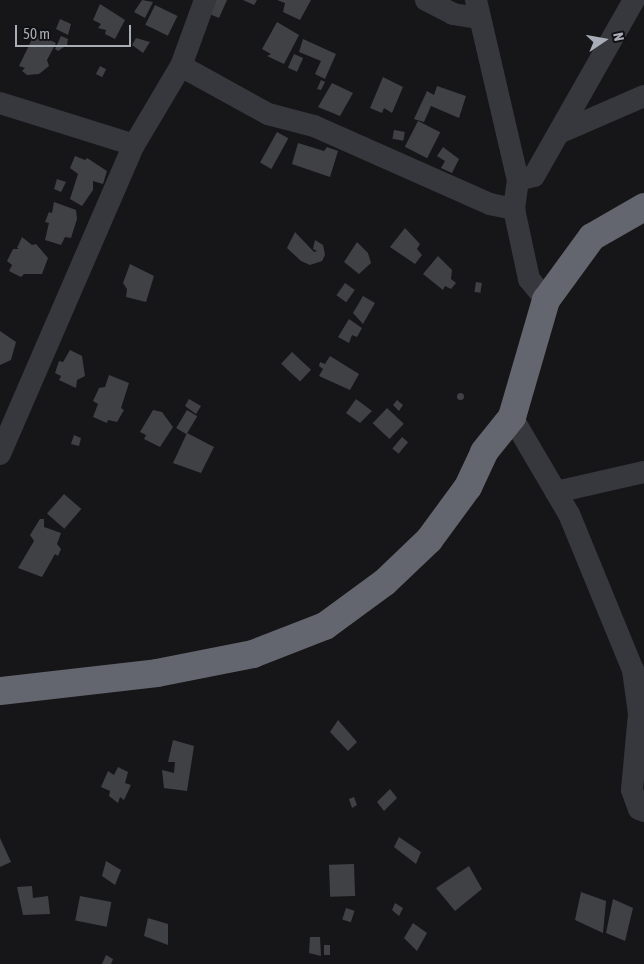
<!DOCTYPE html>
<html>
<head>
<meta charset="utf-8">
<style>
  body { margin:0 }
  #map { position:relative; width:644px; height:964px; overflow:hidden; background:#161618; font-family:"Asap Condensed",sans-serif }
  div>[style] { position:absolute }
  .building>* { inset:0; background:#404145; transform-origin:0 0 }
  .round { border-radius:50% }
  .minor>* { height:22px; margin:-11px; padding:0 11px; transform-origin:11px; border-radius:11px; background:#37383d }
  .highway>* { height:28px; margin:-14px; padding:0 14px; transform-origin:14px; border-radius:14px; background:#63666e }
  span { translate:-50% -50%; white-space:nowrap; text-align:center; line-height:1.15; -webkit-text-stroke:4.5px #111113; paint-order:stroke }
  .north { position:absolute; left:579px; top:15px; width:50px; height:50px; -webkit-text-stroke:4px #111113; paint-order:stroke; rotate:78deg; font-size:14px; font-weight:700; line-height:20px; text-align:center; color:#a8adb8 }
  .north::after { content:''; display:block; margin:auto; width:18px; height:22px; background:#a8adb8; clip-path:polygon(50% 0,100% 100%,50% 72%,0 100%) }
  .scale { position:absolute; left:15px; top:25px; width:116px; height:22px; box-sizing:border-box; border:2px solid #a8adb8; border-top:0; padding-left:6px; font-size:15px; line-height:18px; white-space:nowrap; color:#a8adb8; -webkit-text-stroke:4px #111113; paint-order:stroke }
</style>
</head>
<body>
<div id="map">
  <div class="building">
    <i style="clip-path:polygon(142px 0,153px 2px,145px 18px,134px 12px)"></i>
    <i style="clip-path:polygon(213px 0,227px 0,219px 18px,207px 13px)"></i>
    <i style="clip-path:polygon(243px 0,257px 0,254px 5px)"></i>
    <i style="clip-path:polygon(277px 0,311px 0,300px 20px,283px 12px,285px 3px)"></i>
    <i style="clip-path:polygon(100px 4px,125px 20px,115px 39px,105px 34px,106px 30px,98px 28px,101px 24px,93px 20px)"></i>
    <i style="left:155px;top:5px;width:25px;height:22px;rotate:26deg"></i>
    <i style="clip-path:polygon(60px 19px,71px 24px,68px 35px,56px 29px)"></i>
    <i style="clip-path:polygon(277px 22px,299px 35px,284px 64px,267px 56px,271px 54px,262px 49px)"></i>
    <i style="clip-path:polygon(35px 33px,56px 43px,47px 60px,49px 66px,39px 74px,27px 75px,22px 71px,25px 68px,19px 66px)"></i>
    <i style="clip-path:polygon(61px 36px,68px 39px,67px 45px,58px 51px,55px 49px)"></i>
    <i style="clip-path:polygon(136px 38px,150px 42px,143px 53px,132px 45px)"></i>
    <i style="clip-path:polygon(303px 39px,336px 54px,325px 79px,315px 74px,321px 61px,299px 52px)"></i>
    <i style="left:294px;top:54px;width:10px;height:15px;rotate:24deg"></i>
    <i style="left:100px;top:66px;width:7px;height:9px;rotate:27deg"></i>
    <i style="clip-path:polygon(383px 77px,403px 87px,392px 113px,384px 108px,382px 113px,370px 108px)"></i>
    <i style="clip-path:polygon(321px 80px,325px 82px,321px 90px,317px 89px)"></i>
    <i style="clip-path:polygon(332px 83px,353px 93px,340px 116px,318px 107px)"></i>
    <i style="clip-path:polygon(437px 86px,466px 96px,459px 118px,431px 106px,424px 122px,414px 119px,427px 91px,434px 95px)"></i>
    <i style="left:418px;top:121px;width:25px;height:29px;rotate:27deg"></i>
    <i style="left:394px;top:130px;width:11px;height:9px;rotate:10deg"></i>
    <i style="left:277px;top:132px;width:13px;height:35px;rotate:29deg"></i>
    <i style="clip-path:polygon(298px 143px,324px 151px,327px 147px,338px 151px,330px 177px,292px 164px)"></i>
    <i style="clip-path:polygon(443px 147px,459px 159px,452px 173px,441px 168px,445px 161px,437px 156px)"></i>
    <i style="clip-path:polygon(75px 156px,85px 160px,87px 158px,107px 171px,103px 184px,93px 181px,93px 190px,82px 206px,70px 199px,78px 174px,70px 168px)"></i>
    <i style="clip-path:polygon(57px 179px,66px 182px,61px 192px,54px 189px)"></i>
    <i style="clip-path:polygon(54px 202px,76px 210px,77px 219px,71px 238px,65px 237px,61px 245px,45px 240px,49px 223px,45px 222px,49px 212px,52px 213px)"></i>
    <i style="clip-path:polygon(405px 228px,420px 244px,417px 249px,422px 255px,415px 264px,390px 247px)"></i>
    <i style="clip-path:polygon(295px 232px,314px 252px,317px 251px,313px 249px,315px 240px,323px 245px,325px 255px,322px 261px,310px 265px,301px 261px,287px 248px)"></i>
    <i style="clip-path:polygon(22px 237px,32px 245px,36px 244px,48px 258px,42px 274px,24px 274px,21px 277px,9px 271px,12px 265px,7px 261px,13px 249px,19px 249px,17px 248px)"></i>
    <i style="clip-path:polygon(357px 242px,368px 253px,371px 263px,359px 274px,344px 262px)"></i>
    <i style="clip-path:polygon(438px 256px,452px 270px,451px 279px,456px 283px,451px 289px,445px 286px,443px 290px,423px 274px)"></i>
    <i style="clip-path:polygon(130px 264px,154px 276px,146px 302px,126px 297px,127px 289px,123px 283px)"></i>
    <i style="left:476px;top:282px;width:6px;height:10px;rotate:9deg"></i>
    <i style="left:345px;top:283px;width:12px;height:15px;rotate:35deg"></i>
    <i style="clip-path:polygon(363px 296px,375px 303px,363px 324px,353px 313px)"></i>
    <i style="clip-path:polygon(349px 319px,362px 328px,357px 337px,352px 335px,349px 343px,338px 337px)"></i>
    <i style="clip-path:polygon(0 331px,16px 342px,11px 360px,0 365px)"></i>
    <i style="clip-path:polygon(70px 350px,82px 356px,85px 376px,77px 380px,76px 388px,59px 380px,61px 376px,55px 373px,59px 361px,63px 362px)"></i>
    <i style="left:292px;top:352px;width:26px;height:16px;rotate:43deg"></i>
    <i style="clip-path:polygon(330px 356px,359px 374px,350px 390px,319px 376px,323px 369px,319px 366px,320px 362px,325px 364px)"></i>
    <i style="clip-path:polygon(109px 375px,129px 383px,121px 408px,124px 410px,117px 422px,108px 420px,107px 423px,93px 417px,98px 404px,93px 401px,99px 388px,105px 387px)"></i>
    <i class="round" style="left:456.5px;top:392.5px;width:7px;height:7px"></i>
    <i style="clip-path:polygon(189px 399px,201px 406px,196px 414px,185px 406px)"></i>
    <i style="clip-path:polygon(356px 399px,372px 411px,360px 423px,346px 413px)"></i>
    <i style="clip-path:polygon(397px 400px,403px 405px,399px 411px,393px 405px)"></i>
    <i style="left:387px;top:408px;width:23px;height:21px;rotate:43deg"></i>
    <i style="clip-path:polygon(153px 410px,162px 412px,173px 427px,160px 447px,144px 439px,146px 435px,140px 432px)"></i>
    <i style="left:187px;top:410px;width:12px;height:21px;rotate:31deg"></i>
    <i style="clip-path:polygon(187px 433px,214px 447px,201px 473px,173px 463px)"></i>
    <i style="clip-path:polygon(74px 435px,81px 438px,79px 446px,71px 444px)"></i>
    <i style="left:402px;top:437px;width:8px;height:15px;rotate:40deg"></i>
    <i style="left:64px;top:494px;width:23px;height:26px;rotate:41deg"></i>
    <i style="clip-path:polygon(40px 519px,44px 519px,44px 527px,61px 533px,57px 544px,61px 549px,58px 556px,55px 554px,42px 577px,18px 568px,34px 541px,30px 535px)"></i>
    <i style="clip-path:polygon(338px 720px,357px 742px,348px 751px,330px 732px)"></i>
    <i style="clip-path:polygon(173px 740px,194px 746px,187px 791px,164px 788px,162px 770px,174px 773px,175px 762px,168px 762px)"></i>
    <i style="clip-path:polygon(118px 767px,128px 772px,125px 783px,131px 785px,124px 800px,120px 797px,118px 803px,109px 796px,110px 791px,101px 787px,108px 771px,114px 775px)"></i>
    <i style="clip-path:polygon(390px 789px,397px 798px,384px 811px,377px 802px)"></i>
    <i style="clip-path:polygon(354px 797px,357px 805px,352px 808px,349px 799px)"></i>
    <i style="clip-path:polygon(399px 837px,421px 852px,416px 864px,394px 847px)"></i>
    <i style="clip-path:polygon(0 838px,11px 862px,0 867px)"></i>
    <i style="clip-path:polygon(106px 861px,121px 870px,115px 885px,102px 876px)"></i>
    <i style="left:354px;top:864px;width:32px;height:25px;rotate:88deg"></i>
    <i style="clip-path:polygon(469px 866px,482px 889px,455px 911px,436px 888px)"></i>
    <i style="clip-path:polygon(32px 886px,33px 898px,48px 896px,50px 914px,23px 915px,17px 887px)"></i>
    <i style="clip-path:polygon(581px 892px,606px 901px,603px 933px,575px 920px)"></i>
    <i style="left:80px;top:896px;width:32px;height:25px;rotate:11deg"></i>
    <i style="clip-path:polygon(613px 899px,633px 908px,625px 941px,606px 933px)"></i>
    <i style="clip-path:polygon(395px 903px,403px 908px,399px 916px,392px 910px)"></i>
    <i style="left:346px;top:908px;width:9px;height:12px;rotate:18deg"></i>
    <i style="clip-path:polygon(148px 918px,168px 924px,168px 945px,144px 936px)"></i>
    <i style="clip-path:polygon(413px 923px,427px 933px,417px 951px,404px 938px)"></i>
    <i style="clip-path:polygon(310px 937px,320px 937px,321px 956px,309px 953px)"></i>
    <i style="left:324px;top:945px;width:6px;height:10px"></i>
    <i style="clip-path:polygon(106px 955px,113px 959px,111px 964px,102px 964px)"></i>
  </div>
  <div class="minor">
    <i style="left:426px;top:0;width:30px;rotate:27deg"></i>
    <i style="left:453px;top:14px;width:26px;rotate:9deg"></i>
    <i style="left:476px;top:0;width:185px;rotate:76.9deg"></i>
    <i style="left:518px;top:180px;width:29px;rotate:98deg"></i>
    <i style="left:514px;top:209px;width:72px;rotate:77.9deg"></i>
    <i style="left:529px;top:279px;width:27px;rotate:51deg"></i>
    <i style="left:181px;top:66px;width:99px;rotate:28.9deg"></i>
    <i style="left:268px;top:114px;width:48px;rotate:14.6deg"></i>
    <i style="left:314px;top:126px;width:193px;rotate:23.9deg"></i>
    <i style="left:490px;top:204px;width:25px;rotate:12deg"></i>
    <i style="left:0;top:103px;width:140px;rotate:17.4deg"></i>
    <i style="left:559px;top:133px;width:93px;rotate:-23.5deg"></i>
    <i style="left:518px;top:180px;width:16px;rotate:-14deg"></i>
    <i style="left:534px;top:176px;width:202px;rotate:-60.4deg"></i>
    <i style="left:512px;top:417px;width:113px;rotate:59.6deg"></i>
    <i style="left:569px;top:514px;width:169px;rotate:67.7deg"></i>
    <i style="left:633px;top:670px;width:44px;rotate:82.2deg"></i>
    <i style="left:639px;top:714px;width:76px;rotate:95.3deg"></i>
    <i style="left:632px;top:790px;width:20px;rotate:70deg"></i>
    <i style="left:639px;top:809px;width:5px;rotate:22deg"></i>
    <i style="left:0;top:454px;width:337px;rotate:-66.6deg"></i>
    <i style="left:134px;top:145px;width:92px;rotate:-59.3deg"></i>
    <i style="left:181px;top:66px;width:70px;rotate:-70deg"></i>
    <i style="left:556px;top:492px;width:90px;rotate:-12.8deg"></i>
  </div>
  <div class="highway">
    <i style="left:0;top:691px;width:158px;rotate:-6.5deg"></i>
    <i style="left:157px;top:673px;width:98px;rotate:-11.2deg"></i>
    <i style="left:253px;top:654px;width:77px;rotate:-21.3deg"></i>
    <i style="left:325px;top:626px;width:74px;rotate:-36.3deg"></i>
    <i style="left:385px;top:582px;width:61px;rotate:-43.7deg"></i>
    <i style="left:429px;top:540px;width:66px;rotate:-53.7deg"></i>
    <i style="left:468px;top:487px;width:38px;rotate:-65deg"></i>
    <i style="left:484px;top:452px;width:45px;rotate:-51.3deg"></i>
    <i style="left:512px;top:417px;width:122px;rotate:-73.8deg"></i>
    <i style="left:546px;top:300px;width:78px;rotate:-53.9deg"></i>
    <i style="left:592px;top:237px;width:60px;rotate:-30deg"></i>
  </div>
  <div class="north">N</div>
  <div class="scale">50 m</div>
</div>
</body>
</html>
